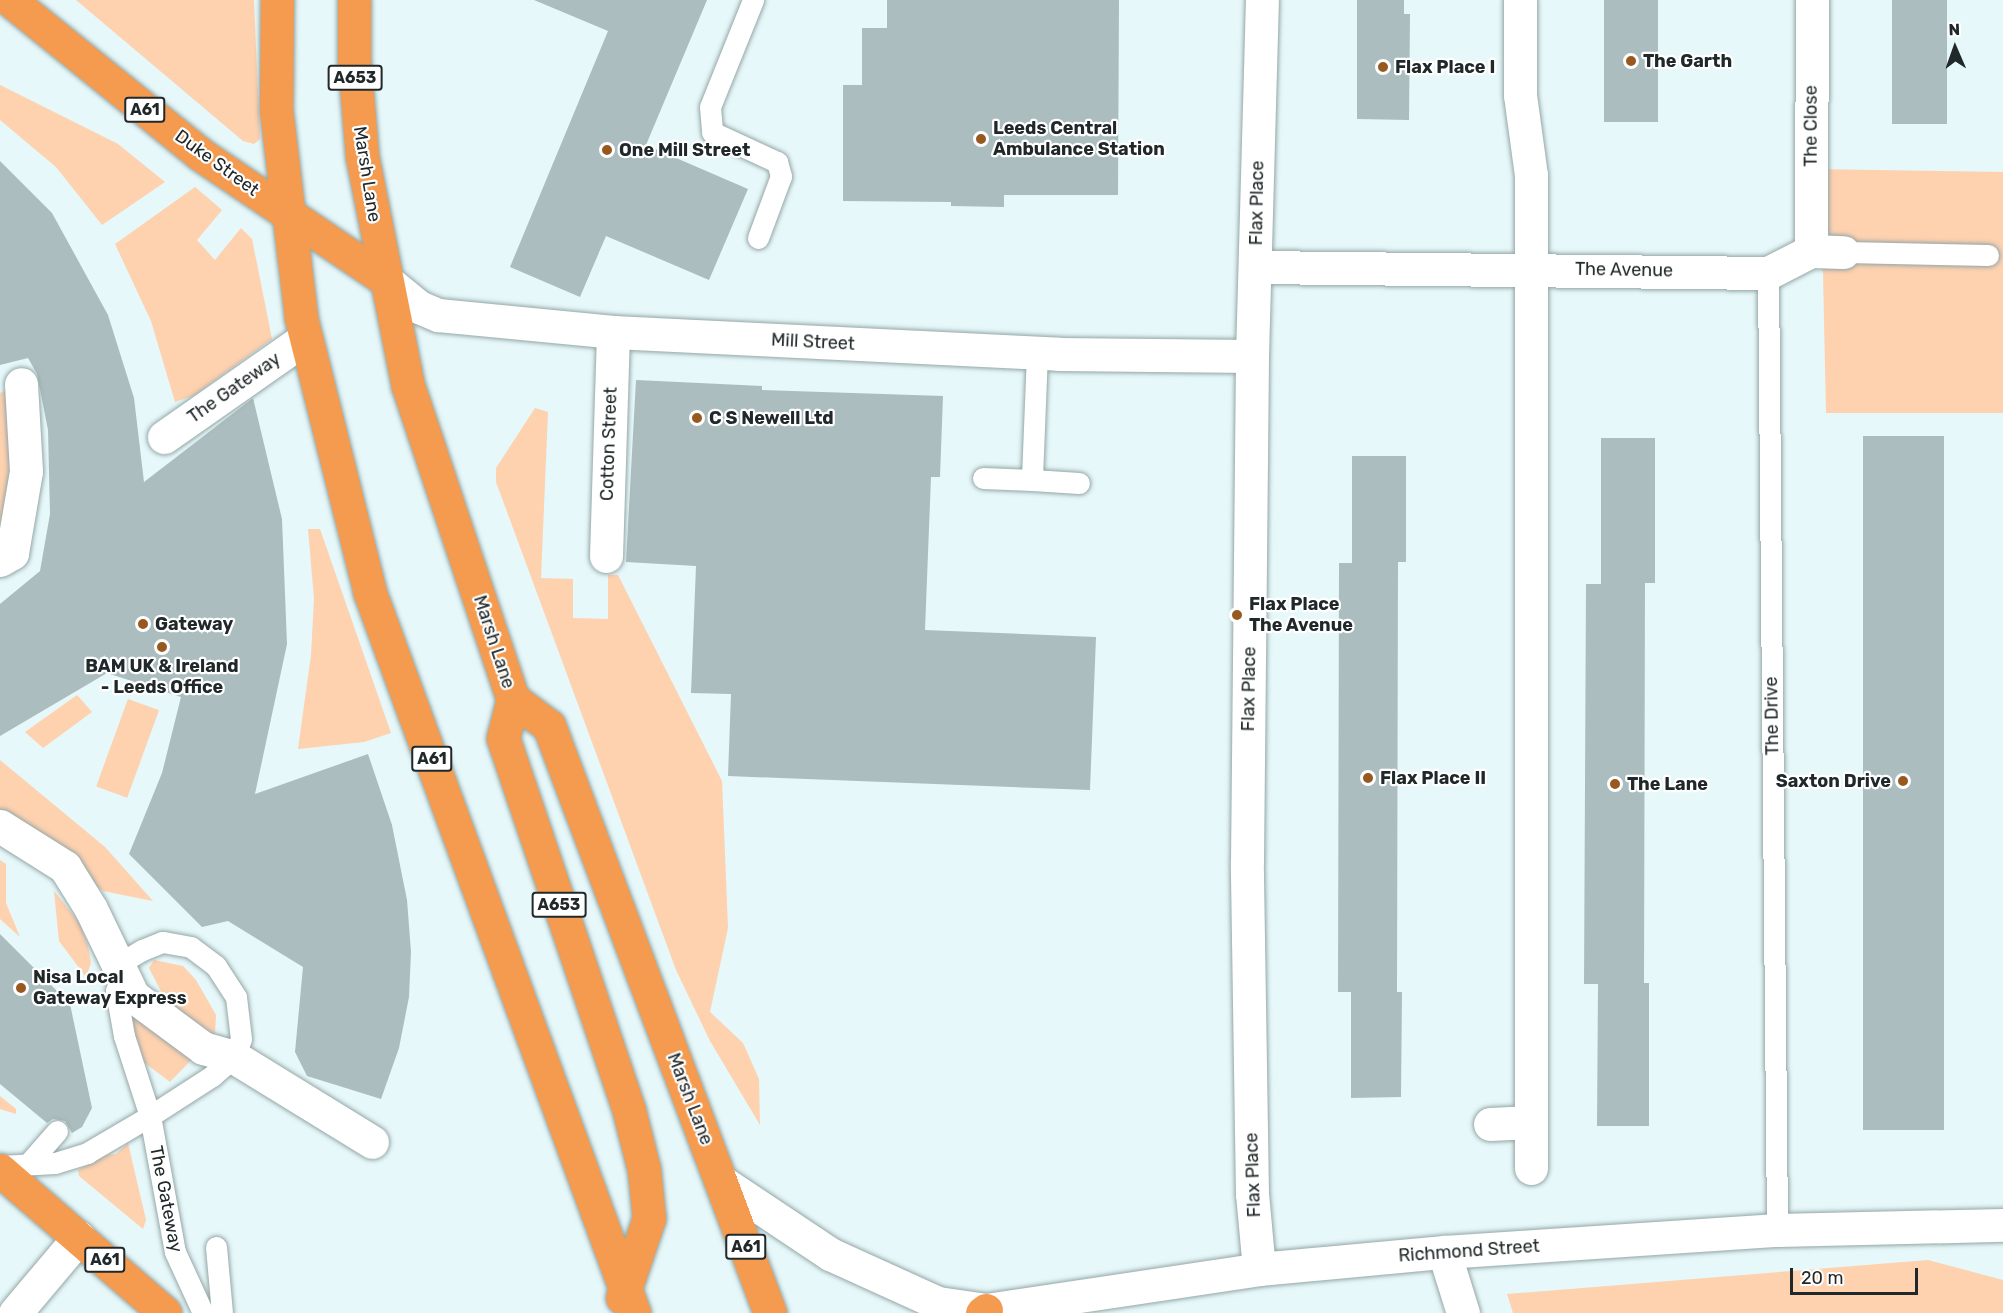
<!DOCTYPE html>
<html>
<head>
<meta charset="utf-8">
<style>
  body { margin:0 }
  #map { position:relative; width:2003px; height:1313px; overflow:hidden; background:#e6f8f9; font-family:Rubik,sans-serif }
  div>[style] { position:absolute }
  .green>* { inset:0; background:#fed1af; transform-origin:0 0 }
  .building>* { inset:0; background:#abbdbe; transform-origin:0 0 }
  .roads { filter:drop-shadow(0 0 2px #95a6a7) drop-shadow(0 0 2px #95a6a7) }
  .lane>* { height:21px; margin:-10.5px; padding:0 10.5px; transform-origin:10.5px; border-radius:10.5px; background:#fff }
  .street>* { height:33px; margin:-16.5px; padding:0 16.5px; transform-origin:16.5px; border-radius:16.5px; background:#fff }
  .highway>* { height:33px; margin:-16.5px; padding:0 16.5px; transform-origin:16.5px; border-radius:16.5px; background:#f59b50 }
  .dots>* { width:16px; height:16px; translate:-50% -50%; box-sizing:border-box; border:3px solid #fff; border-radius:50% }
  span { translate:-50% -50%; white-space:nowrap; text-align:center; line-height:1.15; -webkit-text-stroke:4.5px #fff; paint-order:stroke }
  .shield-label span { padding:2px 4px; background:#fff; border:2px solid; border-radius:4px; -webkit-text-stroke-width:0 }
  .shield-label { font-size:16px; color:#212829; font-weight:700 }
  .poi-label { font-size:18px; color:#212829; font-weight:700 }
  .left { translate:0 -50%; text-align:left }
  .right { translate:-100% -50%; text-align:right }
  .street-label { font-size:18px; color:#212829 }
  .north { position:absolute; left:1925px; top:18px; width:60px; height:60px; -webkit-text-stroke:4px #fff; paint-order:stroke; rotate:358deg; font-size:16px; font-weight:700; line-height:24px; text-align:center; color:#212829 }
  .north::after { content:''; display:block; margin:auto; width:21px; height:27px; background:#212829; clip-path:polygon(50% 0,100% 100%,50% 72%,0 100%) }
  .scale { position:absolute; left:1790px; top:1268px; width:128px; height:27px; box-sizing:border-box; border:3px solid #212829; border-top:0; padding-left:8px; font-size:18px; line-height:21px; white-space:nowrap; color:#212829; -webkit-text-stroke:4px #fff; paint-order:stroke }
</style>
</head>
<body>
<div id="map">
  <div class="green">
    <i style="clip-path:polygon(76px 0,254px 0,260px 139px,254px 144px,243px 141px)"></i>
    <i style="clip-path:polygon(0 85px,118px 144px,165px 182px,102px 225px,56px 167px,0 120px)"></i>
    <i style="clip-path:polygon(1811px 169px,2003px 172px,2003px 413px,1826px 413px,1823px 272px,1811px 251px)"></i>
    <i style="clip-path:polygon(195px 187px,222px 210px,197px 240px,215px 260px,241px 228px,252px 239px,272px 339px,193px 396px,175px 402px,151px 321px,115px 244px)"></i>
    <i style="clip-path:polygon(21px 384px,0 560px,0 393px)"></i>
    <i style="clip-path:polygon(535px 408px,548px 412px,541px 578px,573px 579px,573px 618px,608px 619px,608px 575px,618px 575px,722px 781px,728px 928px,710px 1012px,743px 1043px,759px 1079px,760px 1125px,710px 1041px,676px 970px,496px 482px,496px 468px)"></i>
    <i style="clip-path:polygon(308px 529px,320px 529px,391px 733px,364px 742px,298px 749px,311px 655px,314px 599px)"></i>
    <i style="clip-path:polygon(77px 695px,92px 712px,43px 748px,25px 732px)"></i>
    <i style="left:128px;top:699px;width:33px;height:93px;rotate:20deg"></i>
    <i style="clip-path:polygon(0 760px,105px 847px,153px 901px,103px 891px,0 810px)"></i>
    <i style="clip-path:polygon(0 860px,6px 864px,6px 903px,20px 937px,0 919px)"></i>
    <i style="clip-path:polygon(54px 891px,79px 922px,88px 945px,91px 963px,86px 977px,59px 941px)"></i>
    <i style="clip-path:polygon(154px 960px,183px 966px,196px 980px,216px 1015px,215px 1035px,167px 1003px,149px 968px)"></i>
    <i style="clip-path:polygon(126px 1011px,198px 1053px,170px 1082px,133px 1054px)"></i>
    <i style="clip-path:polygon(0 1096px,16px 1109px,16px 1114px,0 1109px)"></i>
    <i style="clip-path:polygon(128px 1143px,146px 1220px,143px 1229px,79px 1176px,78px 1170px,105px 1155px,116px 1154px)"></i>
    <i style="clip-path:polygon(1928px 1260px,2003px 1280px,2003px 1313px,1513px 1313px,1507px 1294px)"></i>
  </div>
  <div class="building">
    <i style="clip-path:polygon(534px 0,707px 0,646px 145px,748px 189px,709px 280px,606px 236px,580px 297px,510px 267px,608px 31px)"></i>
    <i style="clip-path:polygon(887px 0,1119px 0,1118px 195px,1004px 195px,1004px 207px,951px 206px,951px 202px,843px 201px,843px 85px,862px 85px,862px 28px,887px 28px)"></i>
    <i style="clip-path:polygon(1357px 0,1404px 0,1404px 14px,1410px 14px,1409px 120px,1357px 119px)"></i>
    <i style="left:1604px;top:0;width:54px;height:122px"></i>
    <i style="left:1892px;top:0;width:55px;height:124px"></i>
    <i style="clip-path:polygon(0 161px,52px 213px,108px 315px,134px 398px,144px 482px,253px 398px,282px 519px,287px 644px,255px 794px,368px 754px,392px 825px,407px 900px,411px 952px,409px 997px,399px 1048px,381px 1099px,307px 1076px,295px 1052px,303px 967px,228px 921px,202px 927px,129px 854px,162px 773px,181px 697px,107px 673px,0 736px,0 604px,40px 571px,50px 514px,48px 430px,37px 374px,28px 358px,0 365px)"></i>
    <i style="clip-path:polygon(636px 380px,762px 386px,762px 390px,943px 396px,940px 477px,931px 477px,925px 630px,1096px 637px,1090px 790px,728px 776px,731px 694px,691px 693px,696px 566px,626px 562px)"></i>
    <i style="left:1863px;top:436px;width:81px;height:694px"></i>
    <i style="clip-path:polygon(1601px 438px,1655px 438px,1655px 583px,1645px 583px,1644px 983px,1649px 983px,1649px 1126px,1597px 1126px,1598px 984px,1584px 984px,1586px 584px,1601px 584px)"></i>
    <i style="clip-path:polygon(1352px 456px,1406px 456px,1406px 562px,1398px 562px,1397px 992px,1402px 992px,1401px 1097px,1351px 1098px,1351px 992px,1338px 992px,1339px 563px,1352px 563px)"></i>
    <i style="clip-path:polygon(0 934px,70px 1004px,92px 1108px,82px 1127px,72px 1133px,65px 1121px,53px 1119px,47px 1123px,0 1084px)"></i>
  </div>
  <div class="roads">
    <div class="lane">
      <i style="left:753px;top:0;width:115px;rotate:111.9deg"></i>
      <i style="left:710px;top:107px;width:25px;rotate:85deg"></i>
      <i style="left:712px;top:132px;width:72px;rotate:24.8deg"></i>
      <i style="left:777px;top:162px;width:15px;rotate:74deg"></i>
      <i style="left:781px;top:176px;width:66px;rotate:110.4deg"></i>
      <i style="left:1843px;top:252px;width:145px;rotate:1.2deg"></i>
      <i style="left:1768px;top:273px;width:957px;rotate:89.46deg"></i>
      <i style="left:1037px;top:353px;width:127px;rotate:92.3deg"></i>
      <i style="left:1032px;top:480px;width:47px;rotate:3.7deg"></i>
      <i style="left:983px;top:478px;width:49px;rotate:2.3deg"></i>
      <i style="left:30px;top:1162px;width:41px;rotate:-48.9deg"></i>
      <i style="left:0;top:1166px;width:55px;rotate:-3.1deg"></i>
      <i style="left:55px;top:1163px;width:34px;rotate:-17deg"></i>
      <i style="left:87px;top:1153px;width:73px;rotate:-30.4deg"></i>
      <i style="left:150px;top:1116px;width:74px;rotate:-32.8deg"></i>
      <i style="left:212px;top:1076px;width:29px;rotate:-41deg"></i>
      <i style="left:234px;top:1057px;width:19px;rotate:-69deg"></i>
      <i style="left:241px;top:1039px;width:42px;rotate:-96.8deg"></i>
      <i style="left:236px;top:997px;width:37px;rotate:-123deg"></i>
      <i style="left:216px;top:966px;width:31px;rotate:-143deg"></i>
      <i style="left:191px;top:947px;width:29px;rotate:-170deg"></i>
      <i style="left:162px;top:942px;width:22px;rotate:158deg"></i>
      <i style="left:142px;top:950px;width:17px;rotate:149deg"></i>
      <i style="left:127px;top:959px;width:34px;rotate:109deg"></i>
      <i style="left:116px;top:991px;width:46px;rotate:79.9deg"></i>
      <i style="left:124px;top:1036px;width:84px;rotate:72deg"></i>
      <i style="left:150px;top:1116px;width:138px;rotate:79.6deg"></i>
      <i style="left:175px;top:1252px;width:67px;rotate:65.3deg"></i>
      <i style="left:216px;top:1247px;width:66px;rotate:84.8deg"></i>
    </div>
    <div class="street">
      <i style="left:1520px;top:0;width:95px;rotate:90deg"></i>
      <i style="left:1520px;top:95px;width:81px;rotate:82.2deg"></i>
      <i style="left:1531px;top:175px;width:947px;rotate:90deg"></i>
      <i style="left:1811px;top:251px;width:251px;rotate:-89.8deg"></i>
      <i style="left:1256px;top:267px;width:512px;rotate:0.67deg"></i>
      <i style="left:1768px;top:273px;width:48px;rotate:-27.1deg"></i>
      <i style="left:1811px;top:251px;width:32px;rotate:2deg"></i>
      <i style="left:386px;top:280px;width:43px;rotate:39.3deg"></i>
      <i style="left:419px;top:307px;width:21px;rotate:23deg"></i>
      <i style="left:438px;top:315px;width:176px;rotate:5.5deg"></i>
      <i style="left:613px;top:332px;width:447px;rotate:2.8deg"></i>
      <i style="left:1059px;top:354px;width:193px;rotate:0.6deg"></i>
      <i style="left:164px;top:437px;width:171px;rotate:-35deg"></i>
      <i style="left:606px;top:556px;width:224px;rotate:-88.2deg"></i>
      <i style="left:0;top:560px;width:14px;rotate:-30deg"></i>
      <i style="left:12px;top:553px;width:83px;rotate:-80.3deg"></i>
      <i style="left:26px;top:471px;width:87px;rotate:-93.3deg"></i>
      <i style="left:0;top:826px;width:77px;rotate:32.2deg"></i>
      <i style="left:65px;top:867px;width:49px;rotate:58.2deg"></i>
      <i style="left:91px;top:909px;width:97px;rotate:64.2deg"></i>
      <i style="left:133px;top:996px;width:87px;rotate:36.6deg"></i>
      <i style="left:203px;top:1048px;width:32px;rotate:16deg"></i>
      <i style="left:234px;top:1057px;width:162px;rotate:31.6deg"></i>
      <i style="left:1490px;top:1124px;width:41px;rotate:-2.8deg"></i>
      <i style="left:1531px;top:1122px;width:46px;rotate:90deg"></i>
      <i style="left:722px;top:1182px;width:130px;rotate:33.7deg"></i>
      <i style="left:830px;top:1254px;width:119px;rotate:24.4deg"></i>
      <i style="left:938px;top:1303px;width:49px;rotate:8.3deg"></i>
      <i style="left:986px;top:1310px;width:276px;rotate:-8.5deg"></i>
      <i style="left:1259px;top:1269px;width:186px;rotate:-5.3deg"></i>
      <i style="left:1444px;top:1252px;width:334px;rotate:-3.8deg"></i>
      <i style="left:1777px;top:1230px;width:226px;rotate:-1.3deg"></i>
      <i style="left:1444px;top:1252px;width:64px;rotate:72.7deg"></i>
      <i style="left:1259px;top:1269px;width:75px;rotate:-95.3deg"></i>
      <i style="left:1252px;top:1194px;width:333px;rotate:-90.9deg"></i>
      <i style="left:1247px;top:861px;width:505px;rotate:-89.43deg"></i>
      <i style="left:1252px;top:356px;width:356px;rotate:-88.4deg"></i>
      <i style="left:15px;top:1313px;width:99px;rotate:-49.9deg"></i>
    </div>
    <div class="highway">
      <i style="left:10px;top:0;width:245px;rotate:39deg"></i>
      <i style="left:200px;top:154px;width:225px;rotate:34.1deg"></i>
      <i style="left:277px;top:0;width:110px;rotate:90.5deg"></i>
      <i style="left:276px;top:110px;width:209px;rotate:83.1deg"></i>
      <i style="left:301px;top:318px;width:284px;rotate:75.9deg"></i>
      <i style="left:370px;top:593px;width:767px;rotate:69.86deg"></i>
      <i style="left:354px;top:0;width:60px;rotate:90deg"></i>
      <i style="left:354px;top:60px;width:96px;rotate:85.2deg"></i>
      <i style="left:362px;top:156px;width:235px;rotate:78.7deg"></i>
      <i style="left:408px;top:386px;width:330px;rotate:71.5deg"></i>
      <i style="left:513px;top:699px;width:45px;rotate:36.9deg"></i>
      <i style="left:549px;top:726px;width:627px;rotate:69.37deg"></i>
      <i style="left:513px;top:699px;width:40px;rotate:104.4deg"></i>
      <i style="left:503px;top:738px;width:394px;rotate:71.3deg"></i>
      <i style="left:629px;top:1111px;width:61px;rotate:75.7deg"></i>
      <i style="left:644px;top:1170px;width:48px;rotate:84.1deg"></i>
      <i style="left:649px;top:1218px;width:84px;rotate:108.6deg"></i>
      <i style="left:0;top:1170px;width:218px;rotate:40.9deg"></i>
      <i style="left:982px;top:1313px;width:5px;rotate:-37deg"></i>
    </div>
  </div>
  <div class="dots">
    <i style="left:1631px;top:61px;background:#985921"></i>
    <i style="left:1383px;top:67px;background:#985921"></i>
    <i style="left:981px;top:139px;background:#985921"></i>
    <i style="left:607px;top:150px;background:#985921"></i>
    <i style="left:697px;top:418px;background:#985921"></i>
    <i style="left:1237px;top:615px;background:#985921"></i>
    <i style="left:143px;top:624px;background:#985921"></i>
    <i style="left:162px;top:647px;background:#985921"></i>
    <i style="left:1368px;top:778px;background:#985921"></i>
    <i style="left:1903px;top:781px;background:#985921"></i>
    <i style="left:1615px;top:784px;background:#985921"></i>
    <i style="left:21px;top:988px;background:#985921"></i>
  </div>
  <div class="shield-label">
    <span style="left:355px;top:78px">A653</span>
    <span style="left:145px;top:110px">A61</span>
    <span style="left:432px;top:759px">A61</span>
    <span style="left:559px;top:905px">A653</span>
    <span style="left:746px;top:1247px">A61</span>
    <span style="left:105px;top:1260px">A61</span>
  </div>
  <div class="poi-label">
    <span class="left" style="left:1643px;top:61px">The Garth</span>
    <span class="left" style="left:1395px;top:67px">Flax Place I</span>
    <span class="left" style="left:993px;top:139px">Leeds Central<br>Ambulance Station</span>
    <span class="left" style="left:619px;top:150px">One Mill Street</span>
    <span class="left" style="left:709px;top:418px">C S Newell Ltd</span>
    <span class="left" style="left:1249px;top:615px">Flax Place<br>The Avenue</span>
    <span class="left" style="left:155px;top:624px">Gateway</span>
    <span style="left:162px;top:677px">BAM UK &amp; Ireland<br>- Leeds Office</span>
    <span class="left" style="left:1380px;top:778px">Flax Place II</span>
    <span class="right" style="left:1891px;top:781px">Saxton Drive</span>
    <span class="left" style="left:1627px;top:784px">The Lane</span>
    <span class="left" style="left:33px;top:988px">Nisa Local<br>Gateway Express</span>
  </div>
  <div class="street-label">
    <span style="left:1811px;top:126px;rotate:-90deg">The Close</span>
    <span style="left:217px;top:163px;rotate:36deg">Duke Street</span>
    <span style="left:367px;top:174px;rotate:81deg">Marsh Lane</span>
    <span style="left:1257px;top:203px;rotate:-89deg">Flax Place</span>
    <span style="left:1624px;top:270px;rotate:1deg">The Avenue</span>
    <span style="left:813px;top:342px;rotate:3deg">Mill Street</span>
    <span style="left:234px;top:388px;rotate:-35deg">The Gateway</span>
    <span style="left:609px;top:444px;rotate:-88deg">Cotton Street</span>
    <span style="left:494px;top:642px;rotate:72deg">Marsh Lane</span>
    <span style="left:1249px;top:689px;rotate:-89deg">Flax Place</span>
    <span style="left:1772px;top:716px;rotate:-91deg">The Drive</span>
    <span style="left:690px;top:1099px;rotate:69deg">Marsh Lane</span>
    <span style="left:1253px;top:1175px;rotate:-92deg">Flax Place</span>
    <span style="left:166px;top:1199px;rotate:79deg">The Gateway</span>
    <span style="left:1469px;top:1251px;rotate:-4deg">Richmond Street</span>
  </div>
  <div class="north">N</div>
  <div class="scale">20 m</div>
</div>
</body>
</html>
